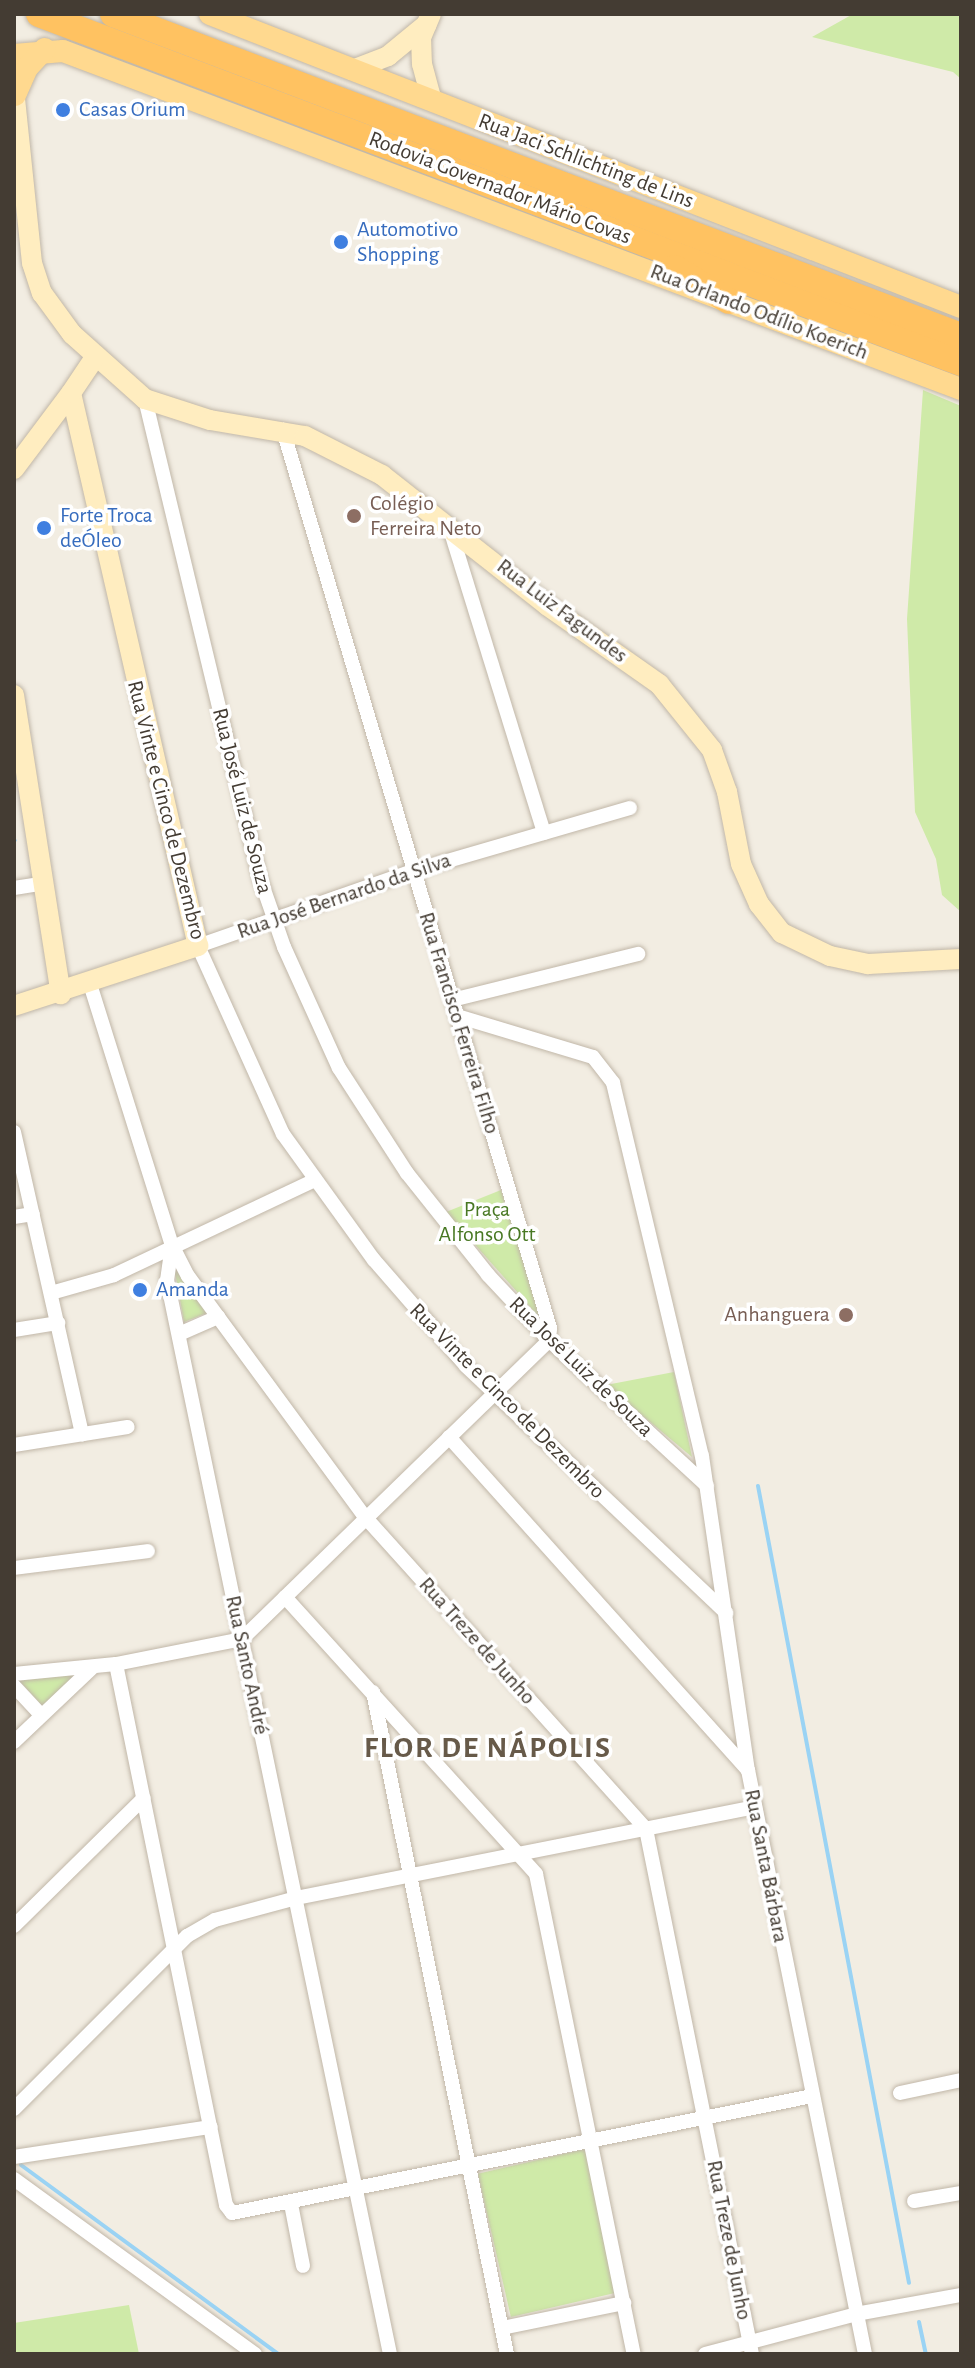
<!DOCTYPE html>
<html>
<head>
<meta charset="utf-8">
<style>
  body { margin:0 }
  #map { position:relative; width:975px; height:2368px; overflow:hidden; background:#f2ede2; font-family:"Alegreya Sans",sans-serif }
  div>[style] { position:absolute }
  .green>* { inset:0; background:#cfeaa8; transform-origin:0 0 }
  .stream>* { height:4px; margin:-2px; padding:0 2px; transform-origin:2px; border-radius:2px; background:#9ad3f4 }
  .roads { filter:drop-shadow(0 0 2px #c1b7a8) drop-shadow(0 0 2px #c1b7a8) }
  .street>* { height:14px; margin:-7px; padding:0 7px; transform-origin:7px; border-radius:7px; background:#fff }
  .secondary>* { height:20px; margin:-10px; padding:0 10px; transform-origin:10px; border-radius:10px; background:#ffedc0 }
  .primary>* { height:22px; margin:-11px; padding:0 11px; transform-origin:11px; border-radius:11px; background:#ffd98f }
  .highway>* { height:26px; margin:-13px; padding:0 13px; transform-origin:13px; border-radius:13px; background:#ffc261 }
  .dots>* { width:22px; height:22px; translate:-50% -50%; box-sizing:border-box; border:4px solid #fff; border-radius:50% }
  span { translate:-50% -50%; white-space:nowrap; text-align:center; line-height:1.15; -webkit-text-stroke:7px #fff; paint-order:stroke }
  .shop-label { font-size:22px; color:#366cbe }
  .left { translate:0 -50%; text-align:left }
  .street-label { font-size:22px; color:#443c33 }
  .education-label { font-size:22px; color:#785e54 }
  .right { translate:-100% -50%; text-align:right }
  .park-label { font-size:22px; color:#487823 }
  .district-label { font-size:30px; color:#675a49; font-weight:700; letter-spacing:2px }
  .frame { position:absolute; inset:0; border:16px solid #443c33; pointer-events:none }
</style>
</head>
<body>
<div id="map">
  <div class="green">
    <i style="clip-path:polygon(853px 14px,961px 14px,961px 79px,953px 72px,812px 37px)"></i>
    <i style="clip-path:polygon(923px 390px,961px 406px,961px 912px,942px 895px,936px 859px,915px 812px,907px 619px)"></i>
    <i style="clip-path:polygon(501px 1190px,541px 1319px,446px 1212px)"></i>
    <i style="clip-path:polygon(174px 1267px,207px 1313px,184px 1322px)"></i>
    <i style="clip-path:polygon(674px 1372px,692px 1457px,606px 1385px)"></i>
    <i style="clip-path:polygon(74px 1669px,76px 1677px,43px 1707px,17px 1678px)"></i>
    <i style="left:585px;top:2149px;width:147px;height:110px;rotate:77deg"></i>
    <i style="clip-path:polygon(129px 2305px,139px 2354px,14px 2354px,14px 2323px)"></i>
  </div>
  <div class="stream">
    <i style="left:14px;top:841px;width:1px;rotate:-45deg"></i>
    <i style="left:758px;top:1486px;width:811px;rotate:79.27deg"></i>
    <i style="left:21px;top:2165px;width:319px;rotate:36.3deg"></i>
    <i style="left:919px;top:2322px;width:33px;rotate:78deg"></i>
  </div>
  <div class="roads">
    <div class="street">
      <i style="left:145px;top:399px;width:493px;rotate:76.5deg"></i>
      <i style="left:260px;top:878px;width:73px;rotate:70.8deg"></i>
      <i style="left:284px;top:947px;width:133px;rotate:65.6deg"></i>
      <i style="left:339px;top:1068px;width:125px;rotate:57.1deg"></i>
      <i style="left:407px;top:1173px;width:130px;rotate:51.5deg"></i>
      <i style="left:488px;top:1275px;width:89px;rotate:46.8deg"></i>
      <i style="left:549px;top:1340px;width:215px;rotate:42.7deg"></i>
      <i style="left:450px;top:529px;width:318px;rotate:72.8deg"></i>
      <i style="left:630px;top:808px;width:226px;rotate:163.8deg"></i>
      <i style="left:413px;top:871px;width:228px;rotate:160.8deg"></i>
      <i style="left:198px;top:946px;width:206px;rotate:65.7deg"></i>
      <i style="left:283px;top:1134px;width:155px;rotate:54.2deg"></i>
      <i style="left:374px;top:1260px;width:140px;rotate:49deg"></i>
      <i style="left:466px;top:1366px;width:359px;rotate:43.5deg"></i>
      <i style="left:14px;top:888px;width:30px;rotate:-9deg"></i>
      <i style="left:90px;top:984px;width:274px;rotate:72.6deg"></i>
      <i style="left:172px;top:1245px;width:35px;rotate:98deg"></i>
      <i style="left:167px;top:1280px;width:1097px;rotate:78.27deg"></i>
      <i style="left:452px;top:1000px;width:192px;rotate:-13.9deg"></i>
      <i style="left:457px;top:1016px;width:142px;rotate:16.8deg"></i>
      <i style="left:593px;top:1057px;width:33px;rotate:52deg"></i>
      <i style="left:613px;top:1083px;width:383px;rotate:76.6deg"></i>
      <i style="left:702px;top:1456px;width:317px;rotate:81.7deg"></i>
      <i style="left:14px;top:1132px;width:310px;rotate:77.3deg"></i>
      <i style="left:14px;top:1217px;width:19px;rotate:-9deg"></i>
      <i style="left:172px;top:1245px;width:35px;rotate:63deg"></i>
      <i style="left:188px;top:1276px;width:300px;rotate:53.7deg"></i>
      <i style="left:366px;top:1518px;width:418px;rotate:48deg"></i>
      <i style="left:646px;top:1829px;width:536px;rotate:78.59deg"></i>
      <i style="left:51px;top:1293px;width:66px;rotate:-15.9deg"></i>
      <i style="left:114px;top:1275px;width:220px;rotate:-25.3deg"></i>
      <i style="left:14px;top:1330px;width:45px;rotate:-9deg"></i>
      <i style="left:179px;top:1334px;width:43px;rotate:-23.6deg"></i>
      <i style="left:449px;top:1437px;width:448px;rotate:48.1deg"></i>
      <i style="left:748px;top:1770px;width:596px;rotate:78.67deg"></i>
      <i style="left:14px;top:1445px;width:115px;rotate:-9deg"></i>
      <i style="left:14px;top:1568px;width:135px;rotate:-7.2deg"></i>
      <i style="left:285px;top:1597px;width:374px;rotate:47.8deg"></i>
      <i style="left:536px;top:1874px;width:490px;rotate:78.5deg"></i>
      <i style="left:242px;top:1639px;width:429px;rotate:-44.2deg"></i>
      <i style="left:549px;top:1340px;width:12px;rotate:-85deg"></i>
      <i style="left:550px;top:1328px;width:937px;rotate:-106.56deg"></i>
      <i style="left:116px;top:1664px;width:552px;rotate:78.51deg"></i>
      <i style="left:226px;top:2205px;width:10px;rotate:53deg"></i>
      <i style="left:232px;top:2213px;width:592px;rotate:-11.4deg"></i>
      <i style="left:14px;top:1674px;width:102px;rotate:-5.6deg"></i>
      <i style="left:116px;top:1664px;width:128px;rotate:-11.2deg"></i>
      <i style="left:14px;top:1686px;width:40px;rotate:47deg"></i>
      <i style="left:373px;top:1692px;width:675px;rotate:78.56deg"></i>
      <i style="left:14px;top:1742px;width:109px;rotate:-43.5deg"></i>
      <i style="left:14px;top:1926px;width:182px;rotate:-44.6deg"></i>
      <i style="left:900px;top:2093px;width:62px;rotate:-12deg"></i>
      <i style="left:14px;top:2109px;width:245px;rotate:-45deg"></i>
      <i style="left:187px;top:1936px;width:32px;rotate:-30deg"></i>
      <i style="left:215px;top:1920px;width:84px;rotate:-15.2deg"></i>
      <i style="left:296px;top:1898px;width:467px;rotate:-11.2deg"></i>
      <i style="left:14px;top:2157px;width:199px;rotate:-8.7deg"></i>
      <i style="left:14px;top:2179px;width:298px;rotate:36deg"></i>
      <i style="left:914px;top:2201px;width:48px;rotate:-9.7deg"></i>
      <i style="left:291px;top:2204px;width:63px;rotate:79deg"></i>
      <i style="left:502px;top:2328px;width:125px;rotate:-11.6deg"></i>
      <i style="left:705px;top:2354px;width:156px;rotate:-14.8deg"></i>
      <i style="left:856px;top:2314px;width:107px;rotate:-10.3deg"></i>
    </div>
    <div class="secondary">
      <i style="left:431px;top:14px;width:25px;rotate:113deg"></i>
      <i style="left:421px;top:37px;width:27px;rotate:88deg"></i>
      <i style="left:422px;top:64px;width:38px;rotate:75deg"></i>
      <i style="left:352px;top:70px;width:39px;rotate:-21deg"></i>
      <i style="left:388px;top:56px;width:50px;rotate:-39.4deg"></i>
      <i style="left:14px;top:89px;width:175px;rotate:84.1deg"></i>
      <i style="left:32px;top:263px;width:32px;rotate:72deg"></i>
      <i style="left:42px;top:293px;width:51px;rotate:53.8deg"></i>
      <i style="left:72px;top:334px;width:98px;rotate:41.7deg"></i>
      <i style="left:145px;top:399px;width:68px;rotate:17.9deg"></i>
      <i style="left:210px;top:420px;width:96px;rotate:9.6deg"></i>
      <i style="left:305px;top:436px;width:86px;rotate:26.9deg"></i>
      <i style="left:382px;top:475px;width:211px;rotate:38.3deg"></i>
      <i style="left:548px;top:606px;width:136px;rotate:35.1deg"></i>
      <i style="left:659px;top:684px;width:85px;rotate:51.2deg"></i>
      <i style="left:712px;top:750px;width:45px;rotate:70.3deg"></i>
      <i style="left:727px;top:792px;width:73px;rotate:79deg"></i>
      <i style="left:741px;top:864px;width:44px;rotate:65.8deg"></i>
      <i style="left:759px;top:904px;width:37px;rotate:52deg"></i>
      <i style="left:782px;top:933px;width:53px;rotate:25.6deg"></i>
      <i style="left:830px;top:956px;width:39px;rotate:12deg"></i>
      <i style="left:868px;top:964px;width:93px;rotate:-3.1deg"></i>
      <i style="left:14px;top:469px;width:95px;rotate:-53.1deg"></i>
      <i style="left:14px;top:695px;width:303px;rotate:81.1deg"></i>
      <i style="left:14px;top:1006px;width:194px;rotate:-18.1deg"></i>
      <i style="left:198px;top:946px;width:567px;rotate:-102.93deg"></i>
      <i style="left:71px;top:393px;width:45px;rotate:-56deg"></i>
    </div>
    <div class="primary">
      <i style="left:210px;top:14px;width:806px;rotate:21.31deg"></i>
      <i style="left:14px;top:55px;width:49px;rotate:-4.7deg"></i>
      <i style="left:63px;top:51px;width:960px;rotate:20.63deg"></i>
      <i style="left:15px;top:95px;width:30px;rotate:-66deg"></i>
      <i style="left:27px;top:68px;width:26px;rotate:-47deg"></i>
    </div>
    <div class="highway">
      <i style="left:39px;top:14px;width:986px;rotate:20.73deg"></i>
      <i style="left:113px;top:14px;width:907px;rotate:20.79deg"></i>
      <i style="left:675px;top:268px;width:63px;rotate:31.4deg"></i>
    </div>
  </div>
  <div class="dots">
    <i style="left:63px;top:110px;background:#3f7fe0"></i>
    <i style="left:341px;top:242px;background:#3f7fe0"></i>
    <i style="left:354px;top:516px;background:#8d6e63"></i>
    <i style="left:44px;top:528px;background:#3f7fe0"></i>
    <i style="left:140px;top:1290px;background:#3f7fe0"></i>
    <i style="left:846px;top:1315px;background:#8d6e63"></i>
  </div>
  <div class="shop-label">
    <span class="left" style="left:79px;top:110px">Casas Orium</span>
    <span class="left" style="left:357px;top:242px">Automotivo<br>Shopping</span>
    <span class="left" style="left:60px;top:528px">Forte Troca<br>deÓleo</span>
    <span class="left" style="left:156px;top:1290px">Amanda</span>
  </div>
  <div class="street-label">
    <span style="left:586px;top:161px;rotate:21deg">Rua Jaci Schlichting de Lins</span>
    <span style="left:500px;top:188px;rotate:21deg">Rodovia Governador Mário Covas</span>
    <span style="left:759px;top:312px;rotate:21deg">Rua Orlando Odílio Koerich</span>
    <span style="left:562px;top:611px;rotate:37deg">Rua Luiz Fagundes</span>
    <span style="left:242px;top:801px;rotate:76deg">Rua José Luiz de Souza</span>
    <span style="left:166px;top:810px;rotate:76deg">Rua Vinte e Cinco de Dezembro</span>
    <span style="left:344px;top:896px;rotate:-19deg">Rua José Bernardo da Silva</span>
    <span style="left:459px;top:1023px;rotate:73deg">Rua Francisco Ferreira Filho</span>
    <span style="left:581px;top:1367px;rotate:44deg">Rua José Luiz de Souza</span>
    <span style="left:507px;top:1401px;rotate:45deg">Rua Vinte e Cinco de Dezembro</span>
    <span style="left:477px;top:1641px;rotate:48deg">Rua Treze de Junho</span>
    <span style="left:247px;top:1665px;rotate:78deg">Rua Santo André</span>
    <span style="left:766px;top:1866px;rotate:79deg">Rua Santa Bárbara</span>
    <span style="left:729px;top:2240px;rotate:79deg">Rua Treze de Junho</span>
  </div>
  <div class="education-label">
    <span class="left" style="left:370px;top:516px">Colégio<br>Ferreira Neto</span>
    <span class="right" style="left:830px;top:1315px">Anhanguera</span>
  </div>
  <div class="park-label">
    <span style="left:487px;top:1222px">Praça<br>Alfonso Ott</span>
  </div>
  <div class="district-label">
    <span style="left:488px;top:1748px">FLOR DE NÁPOLIS</span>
  </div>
  <div class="frame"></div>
</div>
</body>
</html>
